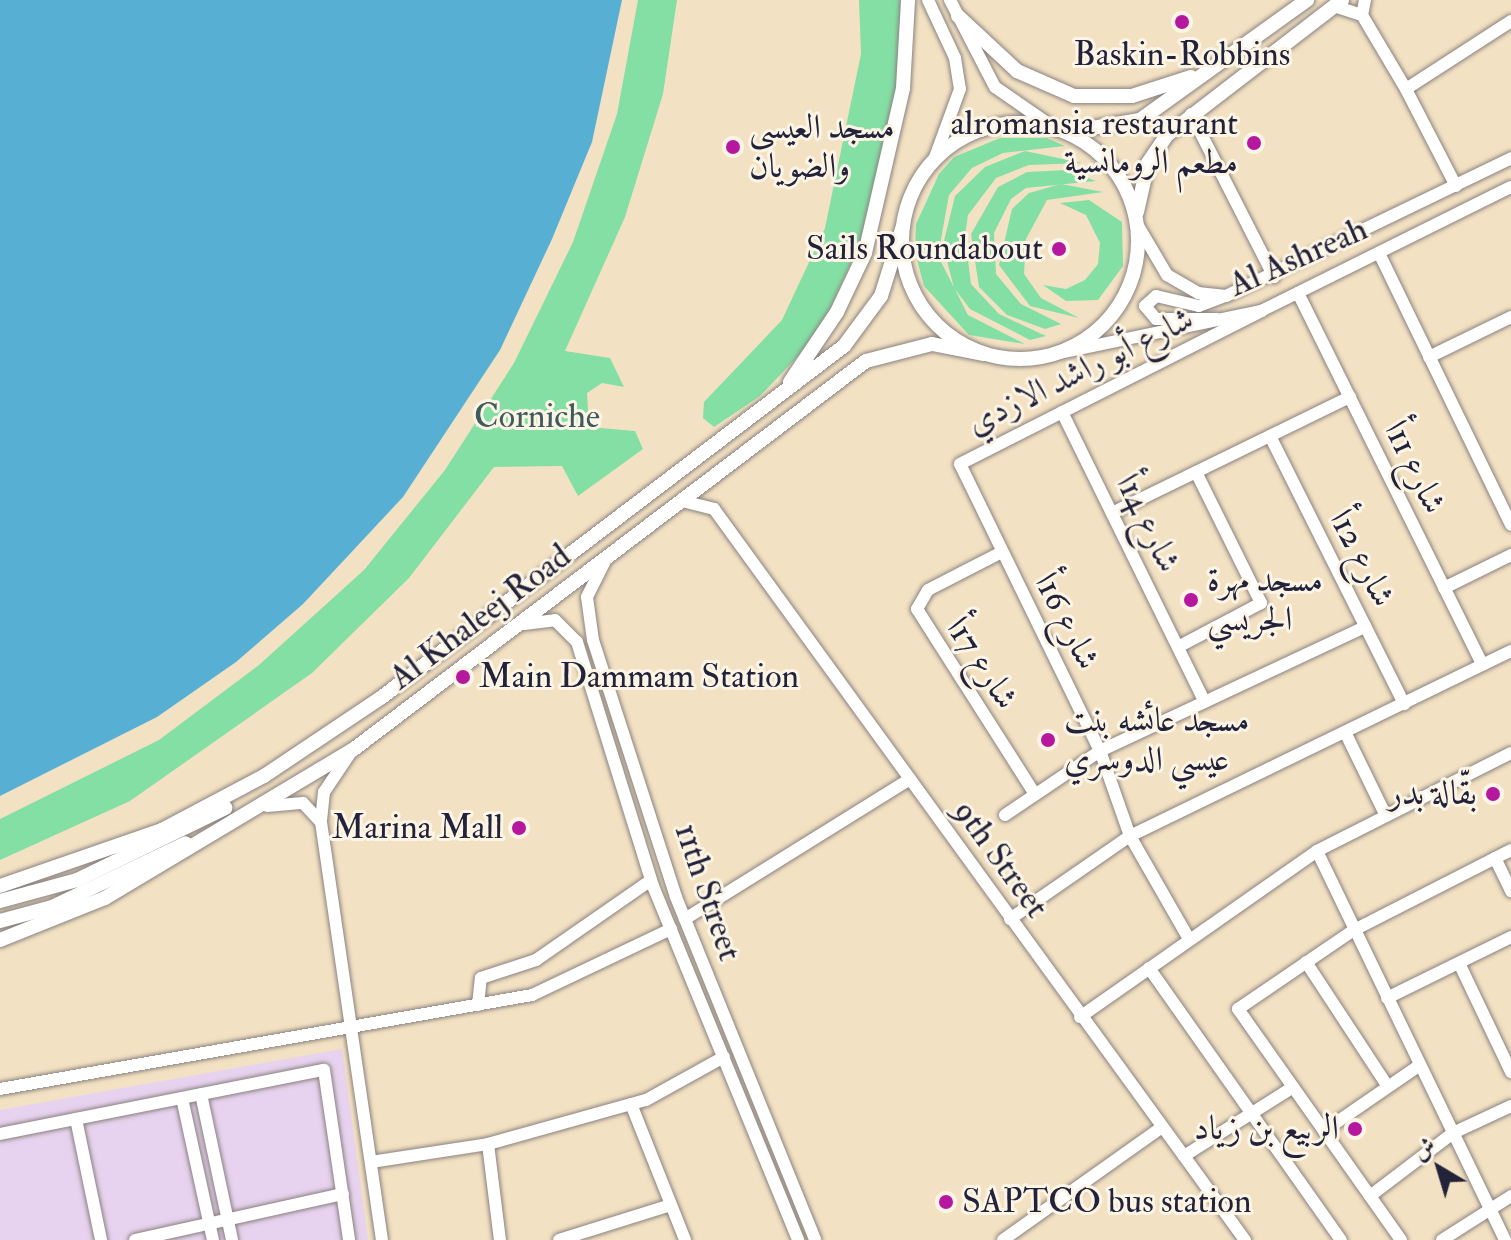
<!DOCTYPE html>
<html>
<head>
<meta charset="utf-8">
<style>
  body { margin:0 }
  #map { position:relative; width:1511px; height:1240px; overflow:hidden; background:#f3e1c3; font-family:"IM FELL Double Pica",Amiri,serif }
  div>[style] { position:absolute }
  .built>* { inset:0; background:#e7d2ef }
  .green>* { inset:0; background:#84dfa5 }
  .water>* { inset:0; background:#57b0d4 }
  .roads { filter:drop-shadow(0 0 2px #8a827f) drop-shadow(0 0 2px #8a827f) }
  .minor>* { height:12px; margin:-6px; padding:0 6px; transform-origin:6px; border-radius:6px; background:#fff }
  .major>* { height:14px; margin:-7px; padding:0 7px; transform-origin:7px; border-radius:7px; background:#fff }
  .major>.ring { margin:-7px; padding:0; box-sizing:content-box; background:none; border:14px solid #fff; border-radius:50% }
  .dots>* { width:22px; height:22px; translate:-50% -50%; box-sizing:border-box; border:4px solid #fcf5e5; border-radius:50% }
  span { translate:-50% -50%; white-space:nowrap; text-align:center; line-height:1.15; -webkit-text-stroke:6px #fcf5e5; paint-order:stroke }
  .poi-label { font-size:34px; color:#22223b }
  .right { translate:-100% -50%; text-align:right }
  .left { translate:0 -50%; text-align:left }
  .street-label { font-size:34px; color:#22223b }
  .park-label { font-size:34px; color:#3f5b5b }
  .north { position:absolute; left:1399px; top:1128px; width:80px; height:80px; -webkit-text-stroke:6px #fcf5e5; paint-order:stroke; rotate:322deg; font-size:22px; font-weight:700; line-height:32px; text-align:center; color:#22223b }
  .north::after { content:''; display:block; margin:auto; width:28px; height:36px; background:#22223b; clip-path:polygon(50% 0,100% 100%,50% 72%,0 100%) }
</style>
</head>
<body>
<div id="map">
  <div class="built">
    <i style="clip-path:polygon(342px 1049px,368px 1240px,0 1240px,0 1110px)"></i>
  </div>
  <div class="green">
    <i style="clip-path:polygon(638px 0,677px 0,663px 94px,625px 217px,565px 351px,610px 358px,624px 387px,602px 383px,587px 393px,589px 427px,635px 431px,643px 449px,578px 496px,562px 466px,494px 467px,409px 578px,312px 673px,130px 801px,0 860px,0 819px,159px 740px,259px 665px,364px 570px,445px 470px,514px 363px,573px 242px,617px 114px)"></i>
    <i style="clip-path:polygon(859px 0,900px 0,901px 9px,899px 79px,866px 231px,818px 335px,760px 396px,714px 427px,703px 418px,704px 402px,782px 320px,825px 228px,861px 54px)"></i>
    <i style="clip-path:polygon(1000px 138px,1047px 138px,1065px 146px,1003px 153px,972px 168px,949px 195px,938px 256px,968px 315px,1025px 344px,969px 335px,924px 286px,915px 252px,916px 224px,939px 174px,954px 157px)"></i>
    <i style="clip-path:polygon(1025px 151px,1082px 163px,1029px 165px,996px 178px,968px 215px,965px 236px,971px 284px,999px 314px,1046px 336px,1030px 340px,970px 309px,954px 288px,943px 245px,955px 196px,985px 167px)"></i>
    <i style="clip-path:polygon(1067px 170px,1096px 181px,1026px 188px,1011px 199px,994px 233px,996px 274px,1021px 304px,1061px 324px,1045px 329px,1007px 315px,979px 287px,971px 234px,998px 187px,1027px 172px)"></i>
    <i style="clip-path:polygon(1061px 184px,1103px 192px,1047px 200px,1026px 239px,1024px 274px,1041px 298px,1079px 318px,1030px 306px,999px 265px,1012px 209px,1029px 193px)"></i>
    <i style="clip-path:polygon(1089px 200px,1122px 222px,1123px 266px,1098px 300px,1066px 301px,1043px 285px,1066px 289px,1085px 280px,1098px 264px,1100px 243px,1086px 215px,1060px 203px)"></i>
  </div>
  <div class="water">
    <i style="clip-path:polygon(0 0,622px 0,592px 142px,552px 239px,500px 350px,403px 497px,303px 604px,236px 662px,157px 717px,0 796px)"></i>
  </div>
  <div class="roads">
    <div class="minor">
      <i style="left:928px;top:0;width:64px;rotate:65deg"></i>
      <i style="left:955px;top:58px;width:31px;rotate:81deg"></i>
      <i style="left:960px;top:89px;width:76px;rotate:110.1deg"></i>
      <i style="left:950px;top:0;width:98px;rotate:62.7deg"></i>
      <i style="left:995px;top:87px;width:75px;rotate:34.7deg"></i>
      <i style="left:1365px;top:0;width:15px;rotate:101deg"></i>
      <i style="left:1362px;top:15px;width:86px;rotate:59.3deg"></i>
      <i style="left:1334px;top:6px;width:29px;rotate:18deg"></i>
      <i style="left:1191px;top:114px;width:183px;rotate:63deg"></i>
      <i style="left:1456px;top:186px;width:109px;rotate:-117.3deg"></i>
      <i style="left:1406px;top:89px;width:125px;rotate:-32.9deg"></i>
      <i style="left:1137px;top:224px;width:59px;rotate:59.5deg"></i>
      <i style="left:1167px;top:275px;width:36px;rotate:30deg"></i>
      <i style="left:1198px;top:293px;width:28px;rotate:6deg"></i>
      <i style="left:1226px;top:296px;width:317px;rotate:-25.8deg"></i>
      <i style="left:1379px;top:253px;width:302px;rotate:64.1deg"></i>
      <i style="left:1298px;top:293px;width:415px;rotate:63.6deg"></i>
      <i style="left:1217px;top:319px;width:61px;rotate:180deg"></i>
      <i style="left:1156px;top:319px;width:17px;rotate:-130deg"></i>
      <i style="left:1145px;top:306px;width:15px;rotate:-42deg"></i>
      <i style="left:1156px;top:296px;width:44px;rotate:13.1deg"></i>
      <i style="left:1199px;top:306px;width:26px;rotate:-21deg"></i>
      <i style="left:1050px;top:355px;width:216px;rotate:-11.8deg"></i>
      <i style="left:1261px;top:311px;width:279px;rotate:-26.4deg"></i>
      <i style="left:1429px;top:357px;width:91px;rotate:-26deg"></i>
      <i style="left:1062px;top:412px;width:323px;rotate:63.8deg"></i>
      <i style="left:1270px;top:436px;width:300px;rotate:63.4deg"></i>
      <i style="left:682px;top:501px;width:33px;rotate:14deg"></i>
      <i style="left:714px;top:509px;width:904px;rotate:54.01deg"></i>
      <i style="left:1112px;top:513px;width:265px;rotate:-26deg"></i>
      <i style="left:1000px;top:553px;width:81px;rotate:152.8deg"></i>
      <i style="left:928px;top:590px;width:22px;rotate:120deg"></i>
      <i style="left:917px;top:609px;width:219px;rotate:57.5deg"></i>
      <i style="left:605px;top:561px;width:40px;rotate:116.6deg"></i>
      <i style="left:587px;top:597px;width:43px;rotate:82.1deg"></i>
      <i style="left:593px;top:640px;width:270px;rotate:72.1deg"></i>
      <i style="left:676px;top:897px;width:370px;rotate:67.9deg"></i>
      <i style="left:1444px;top:588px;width:75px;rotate:-26.2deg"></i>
      <i style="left:524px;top:624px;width:31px;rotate:-7deg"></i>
      <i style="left:555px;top:620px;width:31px;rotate:45deg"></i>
      <i style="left:577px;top:642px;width:256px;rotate:72.7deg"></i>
      <i style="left:653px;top:886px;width:383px;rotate:67.7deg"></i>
      <i style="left:1178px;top:647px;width:94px;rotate:-27.9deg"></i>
      <i style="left:1261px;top:603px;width:146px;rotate:-116.4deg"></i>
      <i style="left:1345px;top:732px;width:93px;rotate:64deg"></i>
      <i style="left:351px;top:752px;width:48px;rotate:124deg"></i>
      <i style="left:324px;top:792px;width:30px;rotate:96deg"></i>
      <i style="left:321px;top:822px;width:422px;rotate:81.7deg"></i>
      <i style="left:267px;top:806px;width:36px;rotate:-5deg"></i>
      <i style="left:303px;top:803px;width:26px;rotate:47deg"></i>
      <i style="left:1005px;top:815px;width:115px;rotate:-34deg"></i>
      <i style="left:1100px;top:751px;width:293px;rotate:-25.1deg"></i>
      <i style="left:1317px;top:851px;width:432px;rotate:64.2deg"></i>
      <i style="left:1495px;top:858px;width:37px;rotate:64deg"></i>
      <i style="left:685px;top:919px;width:265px;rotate:-31.9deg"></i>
      <i style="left:1010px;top:919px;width:146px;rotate:-34.7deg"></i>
      <i style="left:1130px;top:836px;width:424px;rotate:-25.9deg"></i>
      <i style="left:1189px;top:939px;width:119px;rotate:-119.8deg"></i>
      <i style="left:1130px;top:836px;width:90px;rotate:-109.4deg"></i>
      <i style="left:1100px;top:751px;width:319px;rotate:-116deg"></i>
      <i style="left:960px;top:464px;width:338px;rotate:-26.9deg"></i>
      <i style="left:1306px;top:962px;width:149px;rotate:56.7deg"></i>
      <i style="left:1459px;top:963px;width:121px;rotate:64.5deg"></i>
      <i style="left:1149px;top:968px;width:333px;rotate:54.8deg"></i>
      <i style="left:1387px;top:998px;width:138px;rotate:-26.2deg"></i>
      <i style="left:478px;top:1005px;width:27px;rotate:-84deg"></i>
      <i style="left:481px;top:978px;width:58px;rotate:-18.1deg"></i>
      <i style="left:536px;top:960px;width:140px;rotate:-34.8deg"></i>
      <i style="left:1080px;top:1017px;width:289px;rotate:-35deg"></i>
      <i style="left:1317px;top:851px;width:217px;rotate:-26.8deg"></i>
      <i style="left:0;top:1089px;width:540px;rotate:-10.02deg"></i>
      <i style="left:532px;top:995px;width:154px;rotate:-25.4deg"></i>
      <i style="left:201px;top:1094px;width:149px;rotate:78deg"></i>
      <i style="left:182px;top:1098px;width:145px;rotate:77.7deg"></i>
      <i style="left:631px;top:1104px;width:146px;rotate:68.3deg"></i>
      <i style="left:76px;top:1119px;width:124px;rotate:78.3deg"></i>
      <i style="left:1324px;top:1131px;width:116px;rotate:-34.5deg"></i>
      <i style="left:0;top:1134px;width:330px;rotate:-11.2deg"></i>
      <i style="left:324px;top:1070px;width:172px;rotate:81.6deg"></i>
      <i style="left:488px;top:1144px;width:97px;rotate:82.9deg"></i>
      <i style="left:1184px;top:1156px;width:129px;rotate:-32.3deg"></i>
      <i style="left:371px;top:1162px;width:118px;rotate:-8.7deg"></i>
      <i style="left:488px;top:1144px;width:164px;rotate:-15.6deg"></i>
      <i style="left:646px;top:1100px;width:89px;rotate:-28.9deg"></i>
      <i style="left:1370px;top:1196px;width:104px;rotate:-37.2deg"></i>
      <i style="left:1453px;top:1133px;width:64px;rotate:-25deg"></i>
      <i style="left:135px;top:1240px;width:213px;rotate:-12.5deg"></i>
      <i style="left:559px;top:1240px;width:117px;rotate:-17.4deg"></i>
      <i style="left:1003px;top:1240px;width:195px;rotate:-35.4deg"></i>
      <i style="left:1401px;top:1240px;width:283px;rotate:-125.2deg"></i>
      <i style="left:1238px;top:1009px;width:140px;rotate:-34.3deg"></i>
      <i style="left:1354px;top:930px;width:176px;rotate:-27deg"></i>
      <i style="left:1442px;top:1240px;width:82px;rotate:-32.5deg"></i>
    </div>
    <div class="major">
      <i style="left:958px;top:16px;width:81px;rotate:43deg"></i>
      <i style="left:1017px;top:71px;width:62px;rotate:23.7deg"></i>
      <i style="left:1074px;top:96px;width:58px"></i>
      <i style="left:1132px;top:96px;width:62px;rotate:-17.9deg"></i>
      <i class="ring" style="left:902px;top:123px;width:222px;height:222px"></i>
      <i style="left:1068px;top:132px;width:73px;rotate:-9.5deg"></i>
      <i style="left:1140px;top:120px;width:206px;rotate:-35.7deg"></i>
      <i style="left:1137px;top:212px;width:50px;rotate:-77.3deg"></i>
      <i style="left:1148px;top:163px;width:34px;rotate:-56deg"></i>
      <i style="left:1167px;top:135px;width:221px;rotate:-37.6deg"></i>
      <i style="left:790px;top:382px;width:84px;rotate:-56.1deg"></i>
      <i style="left:837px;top:312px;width:65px;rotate:-64.6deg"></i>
      <i style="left:865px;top:253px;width:169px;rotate:-77deg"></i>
      <i style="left:903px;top:88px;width:88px;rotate:-86.7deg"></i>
      <i style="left:0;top:886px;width:171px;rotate:-19.1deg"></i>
      <i style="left:162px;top:830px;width:115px;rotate:-27.9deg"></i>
      <i style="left:264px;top:776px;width:142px;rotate:-33.8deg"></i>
      <i style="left:382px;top:697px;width:580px;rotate:-37.23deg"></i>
      <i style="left:844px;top:346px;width:62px;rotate:-53.5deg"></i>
      <i style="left:881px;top:296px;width:73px;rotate:-72.6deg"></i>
      <i style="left:0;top:901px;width:80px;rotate:-15.3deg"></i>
      <i style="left:77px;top:880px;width:165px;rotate:-25.9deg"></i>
      <i style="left:0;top:921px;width:54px;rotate:-15.1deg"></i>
      <i style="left:52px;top:907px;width:148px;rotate:-25.5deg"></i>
      <i style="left:0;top:940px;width:113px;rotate:-21.8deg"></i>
      <i style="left:105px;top:898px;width:290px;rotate:-30.9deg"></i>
      <i style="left:354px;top:749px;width:642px;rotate:-37.16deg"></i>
      <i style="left:866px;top:361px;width:68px;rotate:-14.4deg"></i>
      <i style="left:932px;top:344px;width:53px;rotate:10.9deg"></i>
    </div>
  </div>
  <div class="dots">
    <i style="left:1182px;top:22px;background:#b5179e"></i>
    <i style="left:1254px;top:143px;background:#b5179e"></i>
    <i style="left:733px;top:147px;background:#b5179e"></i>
    <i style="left:1059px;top:249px;background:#b5179e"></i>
    <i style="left:1191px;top:600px;background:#b5179e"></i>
    <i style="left:463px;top:677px;background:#b5179e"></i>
    <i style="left:1048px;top:740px;background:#b5179e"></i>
    <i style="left:1493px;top:794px;background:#b5179e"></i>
    <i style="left:519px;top:828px;background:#b5179e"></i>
    <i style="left:1355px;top:1129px;background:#b5179e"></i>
    <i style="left:946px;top:1202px;background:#b5179e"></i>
  </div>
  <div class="poi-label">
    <span style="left:1182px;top:55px">Baskin-Robbins</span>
    <span class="right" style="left:1238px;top:143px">alromansia restaurant<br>مطعم الرومانسية</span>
    <span class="left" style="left:749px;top:147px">مسجد العيسى<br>والضويان</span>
    <span class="right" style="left:1043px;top:249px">Sails Roundabout</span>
    <span class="left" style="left:1207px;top:600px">مسجد مهرة<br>الجريسي</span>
    <span class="left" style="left:479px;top:677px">Main Dammam Station</span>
    <span class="left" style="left:1064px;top:740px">مسجد عائشه بنت<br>عيسي الدوسري</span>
    <span class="right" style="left:1477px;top:794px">بقّالة بدر</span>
    <span class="right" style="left:503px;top:828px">Marina Mall</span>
    <span class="right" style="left:1339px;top:1129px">الربيع بن زياد</span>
    <span class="left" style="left:962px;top:1202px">SAPTCO bus station</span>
  </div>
  <div class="street-label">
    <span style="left:1298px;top:257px;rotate:-24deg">Al Ashreah</span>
    <span style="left:1080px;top:371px;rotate:-26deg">شارع أبو راشد الازدي</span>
    <span style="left:1415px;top:467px;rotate:64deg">شارع 11أ</span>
    <span style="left:1148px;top:523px;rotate:64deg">شارع 14أ</span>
    <span style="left:1362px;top:558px;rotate:63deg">شارع 12أ</span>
    <span style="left:480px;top:617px;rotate:-37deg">Al Khaleej Road</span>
    <span style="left:1067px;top:621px;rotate:63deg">شارع 16أ</span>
    <span style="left:982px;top:663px;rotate:57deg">شارع 17أ</span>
    <span style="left:1001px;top:859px;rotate:54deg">9th Street</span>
    <span style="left:708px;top:892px;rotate:71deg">11th Street</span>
  </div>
  <div class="park-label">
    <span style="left:537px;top:417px">Corniche</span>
  </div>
  <div class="north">ش</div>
</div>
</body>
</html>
